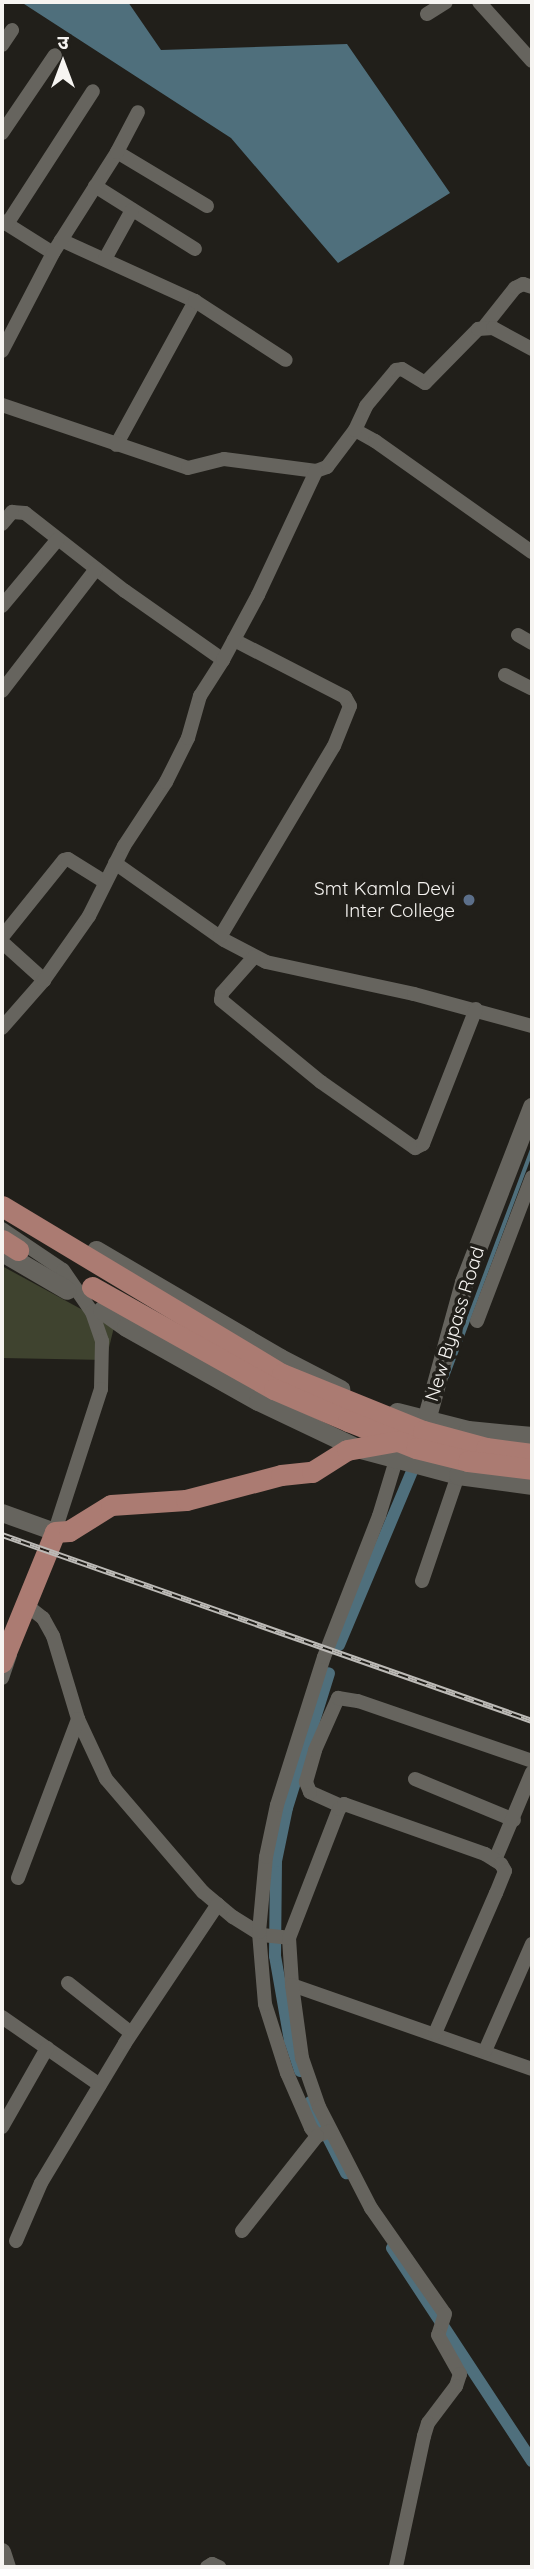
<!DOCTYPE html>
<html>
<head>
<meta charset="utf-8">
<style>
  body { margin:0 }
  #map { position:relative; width:534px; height:2569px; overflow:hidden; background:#211f1a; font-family:Quicksand,"Noto Sans Devanagari",sans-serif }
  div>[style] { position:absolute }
  .green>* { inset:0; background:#3f432f }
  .water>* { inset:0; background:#4f6f7c }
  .stream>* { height:3.5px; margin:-1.75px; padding:0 1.75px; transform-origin:1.75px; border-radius:1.75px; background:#4f6f7c }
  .canal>* { height:12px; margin:-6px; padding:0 6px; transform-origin:6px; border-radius:6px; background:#4f6f7c }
  .minor>* { height:14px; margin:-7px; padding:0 7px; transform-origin:7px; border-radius:7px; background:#66645e }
  .tertiary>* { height:18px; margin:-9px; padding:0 9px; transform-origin:9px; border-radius:9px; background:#66645e }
  .secondary>* { height:19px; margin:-9.5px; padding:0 9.5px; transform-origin:9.5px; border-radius:9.5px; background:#66645e }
  .primary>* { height:21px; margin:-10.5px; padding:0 10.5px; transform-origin:10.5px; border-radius:10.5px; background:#ab7b72 }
  .rail>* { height:6px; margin-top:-3px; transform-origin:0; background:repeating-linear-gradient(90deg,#211f1a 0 10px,#bcbab6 0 20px); box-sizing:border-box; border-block:2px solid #bcbab6 }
  .dots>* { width:19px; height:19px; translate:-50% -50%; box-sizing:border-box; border:4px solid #211f1a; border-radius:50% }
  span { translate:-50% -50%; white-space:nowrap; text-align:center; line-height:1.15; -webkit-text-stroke:7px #211f1a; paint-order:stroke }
  .poi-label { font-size:19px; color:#f6f4f1 }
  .right { translate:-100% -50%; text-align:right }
  .street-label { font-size:19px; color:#f6f4f1 }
  .frame { position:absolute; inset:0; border:4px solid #f6f4f1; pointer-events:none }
  .north { position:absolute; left:28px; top:28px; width:70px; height:70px; -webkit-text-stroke:5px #211f1a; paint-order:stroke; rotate:0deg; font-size:19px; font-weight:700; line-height:28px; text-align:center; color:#f6f4f1 }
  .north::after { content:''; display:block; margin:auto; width:24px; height:32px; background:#f6f4f1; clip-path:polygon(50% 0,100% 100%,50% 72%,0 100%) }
</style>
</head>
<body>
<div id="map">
  <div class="green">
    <i style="clip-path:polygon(2px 1266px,114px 1327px,106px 1360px,2px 1358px)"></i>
  </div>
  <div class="water">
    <i style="clip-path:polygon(21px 2px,128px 2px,161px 50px,347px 44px,450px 193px,338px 263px,231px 138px)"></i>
  </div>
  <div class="stream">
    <i style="left:447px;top:1377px;width:242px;rotate:-69.5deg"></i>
  </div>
  <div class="canal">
    <i style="left:339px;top:1645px;width:189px;rotate:-67.2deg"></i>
    <i style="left:300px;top:2071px;width:32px;rotate:-108deg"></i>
    <i style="left:290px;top:2041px;width:86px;rotate:-100deg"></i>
    <i style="left:275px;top:1956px;width:95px;rotate:-89.4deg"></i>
    <i style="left:276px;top:1861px;width:54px;rotate:-78.3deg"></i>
    <i style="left:287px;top:1808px;width:141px;rotate:-72.7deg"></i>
    <i style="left:310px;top:2102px;width:80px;rotate:63.1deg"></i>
    <i style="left:392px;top:2248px;width:255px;rotate:56.7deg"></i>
  </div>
  <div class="minor">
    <i style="left:479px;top:2px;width:79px;rotate:48.1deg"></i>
    <i style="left:427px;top:14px;width:22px;rotate:-32deg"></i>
    <i style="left:2px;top:45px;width:18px;rotate:-56deg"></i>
    <i style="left:2px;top:133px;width:94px;rotate:-55.8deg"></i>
    <i style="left:117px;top:152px;width:105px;rotate:31deg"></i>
    <i style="left:95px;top:186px;width:118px;rotate:32.2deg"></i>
    <i style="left:2px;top:221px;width:60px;rotate:32.1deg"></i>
    <i style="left:7px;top:224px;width:158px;rotate:-57.1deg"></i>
    <i style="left:61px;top:240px;width:147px;rotate:24.5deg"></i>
    <i style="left:195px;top:301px;width:164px;rotate:118.7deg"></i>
    <i style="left:105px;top:259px;width:56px;rotate:-61.1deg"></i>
    <i style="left:195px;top:301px;width:108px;rotate:33deg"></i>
    <i style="left:484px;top:327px;width:50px;rotate:-51.5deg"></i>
    <i style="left:515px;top:288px;width:9px;rotate:-27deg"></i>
    <i style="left:523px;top:284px;width:9px;rotate:18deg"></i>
    <i style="left:2px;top:351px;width:110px;rotate:-62.5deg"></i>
    <i style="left:53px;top:253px;width:120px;rotate:-57.6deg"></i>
    <i style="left:117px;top:152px;width:45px;rotate:-62.3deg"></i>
    <i style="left:2px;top:405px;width:196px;rotate:18.7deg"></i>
    <i style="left:188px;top:468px;width:37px;rotate:-14deg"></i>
    <i style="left:224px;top:459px;width:93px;rotate:7.4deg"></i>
    <i style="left:316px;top:471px;width:12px;rotate:-20deg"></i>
    <i style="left:327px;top:467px;width:46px;rotate:-52.9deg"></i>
    <i style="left:355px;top:430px;width:23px;rotate:29deg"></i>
    <i style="left:375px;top:441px;width:192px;rotate:35.3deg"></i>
    <i style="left:355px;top:430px;width:26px;rotate:-65deg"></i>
    <i style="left:366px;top:406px;width:47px;rotate:-50.2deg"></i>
    <i style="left:396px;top:370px;width:6px;rotate:-9deg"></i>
    <i style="left:402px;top:369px;width:27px;rotate:31deg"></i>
    <i style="left:425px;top:383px;width:76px;rotate:-45.5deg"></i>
    <i style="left:478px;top:329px;width:15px;rotate:-4deg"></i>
    <i style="left:493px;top:328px;width:44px;rotate:28.3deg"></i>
    <i style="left:2px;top:524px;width:16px;rotate:-50deg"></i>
    <i style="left:12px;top:512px;width:13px;rotate:4deg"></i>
    <i style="left:25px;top:513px;width:127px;rotate:38deg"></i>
    <i style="left:125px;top:591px;width:120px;rotate:35.1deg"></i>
    <i style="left:2px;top:606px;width:87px;rotate:-50.1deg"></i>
    <i style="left:518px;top:635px;width:16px;rotate:30deg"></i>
    <i style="left:505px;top:675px;width:30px;rotate:27deg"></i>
    <i style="left:2px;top:691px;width:154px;rotate:-52.4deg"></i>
    <i style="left:115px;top:863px;width:133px;rotate:35.2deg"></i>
    <i style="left:224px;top:940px;width:47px;rotate:27.6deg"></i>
    <i style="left:266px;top:962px;width:151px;rotate:12.2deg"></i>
    <i style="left:414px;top:994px;width:122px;rotate:15.2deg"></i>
    <i style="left:2px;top:937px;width:99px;rotate:-51.2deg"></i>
    <i style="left:64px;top:860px;width:4px;rotate:-14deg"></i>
    <i style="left:68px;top:859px;width:44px;rotate:31.9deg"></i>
    <i style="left:220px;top:937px;width:222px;rotate:-59.2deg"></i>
    <i style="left:334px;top:746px;width:43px;rotate:-68.2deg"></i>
    <i style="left:350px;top:706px;width:10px;rotate:-119deg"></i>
    <i style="left:345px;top:697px;width:125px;rotate:-152.8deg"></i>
    <i style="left:2px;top:942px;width:57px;rotate:42.1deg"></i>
    <i style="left:254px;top:957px;width:48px;rotate:131.6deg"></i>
    <i style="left:222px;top:993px;width:7px;rotate:98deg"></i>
    <i style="left:221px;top:1000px;width:129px;rotate:39.4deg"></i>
    <i style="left:321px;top:1082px;width:115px;rotate:35.1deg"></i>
    <i style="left:415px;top:1148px;width:9px;rotate:-27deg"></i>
    <i style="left:423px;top:1144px;width:145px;rotate:-68.6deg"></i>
    <i style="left:2px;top:1028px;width:64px;rotate:-48.8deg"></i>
    <i style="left:44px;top:980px;width:78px;rotate:-54.9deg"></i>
    <i style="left:89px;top:916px;width:78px;rotate:-63.4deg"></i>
    <i style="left:124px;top:846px;width:77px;rotate:-56.7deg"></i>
    <i style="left:166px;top:782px;width:49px;rotate:-63.4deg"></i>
    <i style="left:188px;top:738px;width:44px;rotate:-74.1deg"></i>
    <i style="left:200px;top:696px;width:43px;rotate:-57.4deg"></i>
    <i style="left:223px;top:660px;width:74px;rotate:-61.7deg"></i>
    <i style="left:258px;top:595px;width:137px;rotate:-64.9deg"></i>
    <i style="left:2px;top:1229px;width:73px;rotate:33.9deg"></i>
    <i style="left:63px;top:1270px;width:51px;rotate:55.4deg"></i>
    <i style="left:92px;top:1312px;width:31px;rotate:71deg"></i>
    <i style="left:102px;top:1341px;width:48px;rotate:91.2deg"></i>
    <i style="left:101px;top:1389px;width:156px;rotate:108deg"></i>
    <i style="left:477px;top:1321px;width:154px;rotate:-69.1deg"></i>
    <i style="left:422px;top:1581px;width:112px;rotate:-71.2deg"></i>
    <i style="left:25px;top:1604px;width:23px;rotate:38deg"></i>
    <i style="left:43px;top:1618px;width:21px;rotate:61deg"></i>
    <i style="left:53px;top:1636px;width:87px;rotate:73.2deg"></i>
    <i style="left:78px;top:1719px;width:66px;rotate:65deg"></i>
    <i style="left:106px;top:1779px;width:149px;rotate:49.4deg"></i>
    <i style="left:203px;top:1892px;width:39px;rotate:40deg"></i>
    <i style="left:233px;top:1917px;width:34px;rotate:32deg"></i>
    <i style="left:262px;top:1935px;width:27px;rotate:6deg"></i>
    <i style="left:289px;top:1938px;width:47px;rotate:86.3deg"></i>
    <i style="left:292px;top:1985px;width:254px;rotate:19.3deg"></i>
    <i style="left:2px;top:1678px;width:24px;rotate:-71deg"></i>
    <i style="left:415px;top:1779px;width:107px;rotate:22.5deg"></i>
    <i style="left:341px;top:1806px;width:34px;rotate:-156deg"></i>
    <i style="left:310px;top:1792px;width:11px;rotate:-112deg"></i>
    <i style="left:306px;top:1782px;width:33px;rotate:-74deg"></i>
    <i style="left:315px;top:1750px;width:57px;rotate:-66.1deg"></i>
    <i style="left:338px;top:1698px;width:20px;rotate:9deg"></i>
    <i style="left:358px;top:1701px;width:184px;rotate:19deg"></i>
    <i style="left:495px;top:1860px;width:95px;rotate:-67.2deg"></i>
    <i style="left:18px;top:1878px;width:170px;rotate:-69.3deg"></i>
    <i style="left:289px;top:1938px;width:138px;rotate:-68.8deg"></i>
    <i style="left:339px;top:1809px;width:7px;rotate:-45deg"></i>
    <i style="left:344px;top:1804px;width:150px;rotate:19.5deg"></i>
    <i style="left:485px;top:1854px;width:19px;rotate:32deg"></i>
    <i style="left:501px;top:1864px;width:8px;rotate:60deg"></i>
    <i style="left:505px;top:1871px;width:24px;rotate:112deg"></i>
    <i style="left:496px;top:1893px;width:153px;rotate:113.5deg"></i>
    <i style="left:68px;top:1983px;width:80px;rotate:38.4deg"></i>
    <i style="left:292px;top:1985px;width:74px;rotate:82.2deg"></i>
    <i style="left:302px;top:2058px;width:52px;rotate:70.9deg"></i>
    <i style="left:319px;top:2107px;width:114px;rotate:62.8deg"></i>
    <i style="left:371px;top:2208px;width:129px;rotate:55.1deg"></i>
    <i style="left:445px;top:2314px;width:22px;rotate:108deg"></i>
    <i style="left:438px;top:2335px;width:45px;rotate:60.6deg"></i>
    <i style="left:460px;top:2374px;width:13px;rotate:108deg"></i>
    <i style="left:456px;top:2386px;width:46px;rotate:127.1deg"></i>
    <i style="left:428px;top:2423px;width:14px;rotate:107deg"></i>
    <i style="left:424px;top:2436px;width:134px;rotate:102.1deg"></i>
    <i style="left:2px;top:2017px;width:119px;rotate:34.8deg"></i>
    <i style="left:485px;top:2051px;width:117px;rotate:-66.3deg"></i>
    <i style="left:2px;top:2127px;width:91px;rotate:-60.3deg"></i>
    <i style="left:330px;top:2131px;width:14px;rotate:159deg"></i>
    <i style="left:317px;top:2136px;width:10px;rotate:-127deg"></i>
    <i style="left:311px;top:2128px;width:60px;rotate:-113.6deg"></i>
    <i style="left:287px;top:2073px;width:72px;rotate:-107.7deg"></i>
    <i style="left:265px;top:2004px;width:72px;rotate:-94.8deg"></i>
    <i style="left:259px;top:1932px;width:75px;rotate:-84.7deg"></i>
    <i style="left:266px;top:1857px;width:53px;rotate:-78.1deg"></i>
    <i style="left:277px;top:1805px;width:155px;rotate:-72.4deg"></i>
    <i style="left:324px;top:1657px;width:151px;rotate:-68.7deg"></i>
    <i style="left:379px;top:1516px;width:69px;rotate:-73.1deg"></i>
    <i style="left:242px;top:2231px;width:121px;rotate:-51.7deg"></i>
    <i style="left:16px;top:2241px;width:63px;rotate:-66.7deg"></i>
    <i style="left:41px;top:2183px;width:163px;rotate:-59deg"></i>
    <i style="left:125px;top:2043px;width:167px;rotate:-56.2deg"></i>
    <i style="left:207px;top:2567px;width:6px;rotate:-31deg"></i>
    <i style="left:212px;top:2564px;width:8px;rotate:23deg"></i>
  </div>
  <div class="tertiary">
    <i style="left:2px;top:1513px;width:56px;rotate:19.7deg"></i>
    <i style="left:2px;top:2552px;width:16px;rotate:72deg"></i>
  </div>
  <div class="secondary">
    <i style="left:96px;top:1250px;width:213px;rotate:30.4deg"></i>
    <i style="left:280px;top:1358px;width:68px;rotate:27.3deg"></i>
    <i style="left:2px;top:1252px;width:75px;rotate:30.3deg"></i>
    <i style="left:102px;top:1310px;width:29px;rotate:35deg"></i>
    <i style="left:126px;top:1327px;width:151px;rotate:29.3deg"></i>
    <i style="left:258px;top:1401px;width:110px;rotate:25.4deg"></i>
    <i style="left:357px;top:1448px;width:105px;rotate:15deg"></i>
    <i style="left:458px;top:1475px;width:75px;rotate:7.7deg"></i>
    <i style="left:397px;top:1412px;width:73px;rotate:14.2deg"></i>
    <i style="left:468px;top:1430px;width:64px;rotate:5.4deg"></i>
    <i style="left:423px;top:1431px;width:155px;rotate:-74.6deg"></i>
    <i style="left:464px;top:1282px;width:188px;rotate:-68.8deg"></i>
  </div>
  <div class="primary">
    <i style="left:2px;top:1206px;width:327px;rotate:31deg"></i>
    <i style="left:282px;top:1374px;width:152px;rotate:22deg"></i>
    <i style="left:423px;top:1431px;width:65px;rotate:15.1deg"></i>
    <i style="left:486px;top:1448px;width:46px;rotate:7.4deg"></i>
    <i style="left:2px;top:1240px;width:19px;rotate:32deg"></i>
    <i style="left:92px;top:1287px;width:209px;rotate:29.3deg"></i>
    <i style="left:274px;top:1389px;width:81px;rotate:23.4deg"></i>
    <i style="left:348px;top:1421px;width:73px;rotate:21.7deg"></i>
    <i style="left:416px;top:1448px;width:54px;rotate:14deg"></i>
    <i style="left:468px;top:1461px;width:64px;rotate:7.1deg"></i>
    <i style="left:2px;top:1662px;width:140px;rotate:-67.8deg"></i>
    <i style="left:55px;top:1532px;width:14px;rotate:-4deg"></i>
    <i style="left:69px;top:1531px;width:49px;rotate:-31.8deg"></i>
    <i style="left:111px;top:1505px;width:75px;rotate:-3.8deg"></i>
    <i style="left:186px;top:1500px;width:98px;rotate:-14.7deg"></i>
    <i style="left:281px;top:1475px;width:31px;rotate:-6deg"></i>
    <i style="left:312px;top:1472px;width:41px;rotate:-32.2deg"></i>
    <i style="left:347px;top:1450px;width:51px;rotate:-10.2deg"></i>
  </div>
  <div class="rail">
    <i style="left:2px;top:1535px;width:562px;rotate:19.34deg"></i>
  </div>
  <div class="dots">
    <i style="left:469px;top:900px;background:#5c6f8a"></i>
  </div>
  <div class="poi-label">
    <span class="right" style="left:455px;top:900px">Smt Kamla Devi<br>Inter College</span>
  </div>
  <div class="street-label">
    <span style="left:455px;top:1324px;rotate:-73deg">New Bypass Road</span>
  </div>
  <div class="frame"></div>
  <div class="north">उ</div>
</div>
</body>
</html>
